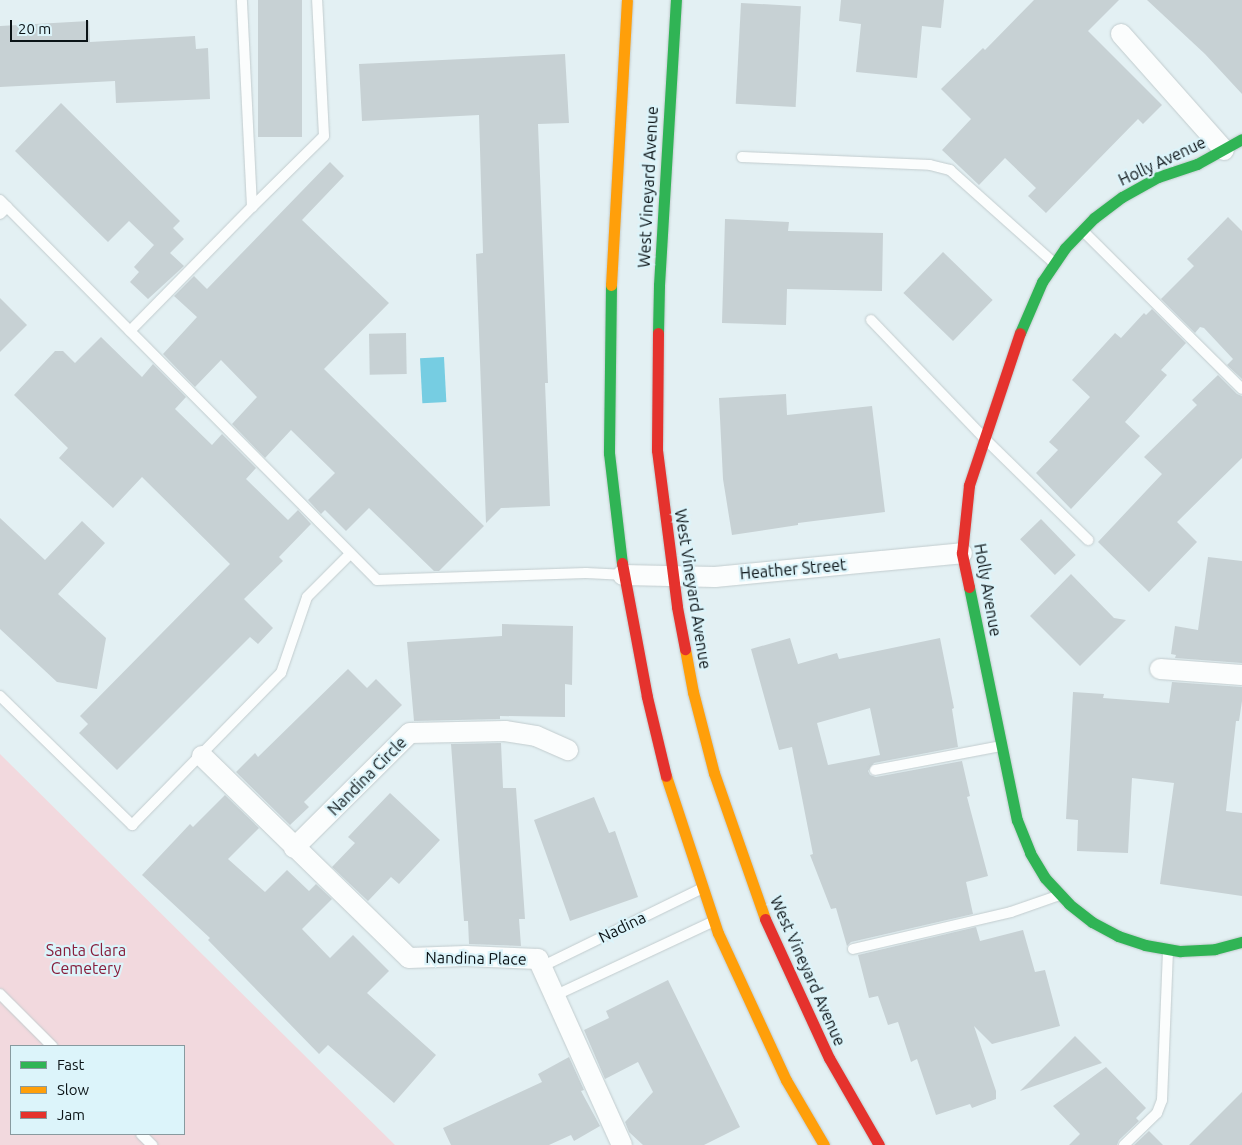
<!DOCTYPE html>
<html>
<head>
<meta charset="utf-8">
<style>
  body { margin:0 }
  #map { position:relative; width:1242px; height:1145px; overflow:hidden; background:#e3f0f3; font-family:Ubuntu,sans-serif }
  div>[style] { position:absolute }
  .green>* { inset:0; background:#f2d9de }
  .water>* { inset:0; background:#76cde2; transform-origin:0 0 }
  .building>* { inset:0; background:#c7d1d4; transform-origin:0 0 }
  .roads { filter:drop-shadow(0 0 1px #c2ccce) drop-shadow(0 0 1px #c2ccce) }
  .lane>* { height:10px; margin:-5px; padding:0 5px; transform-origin:5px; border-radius:5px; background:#fbfdfd }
  .street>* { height:20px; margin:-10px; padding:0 10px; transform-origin:10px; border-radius:10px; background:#fbfdfd }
  .fast>* { height:11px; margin:-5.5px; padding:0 5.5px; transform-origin:5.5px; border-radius:5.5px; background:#30b455 }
  .slow>* { height:11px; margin:-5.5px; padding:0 5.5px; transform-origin:5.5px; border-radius:5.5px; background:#ff9f0a }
  .jam>* { height:11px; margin:-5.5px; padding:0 5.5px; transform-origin:5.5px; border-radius:5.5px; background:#e5322d }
  span { translate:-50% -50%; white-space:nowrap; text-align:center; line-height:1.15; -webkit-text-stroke:4.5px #dcf4fa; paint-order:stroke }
  .street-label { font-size:16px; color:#0b1316 }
  .park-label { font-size:16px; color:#871d3b }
  .legend { position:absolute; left:10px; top:1045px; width:175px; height:90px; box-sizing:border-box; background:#dcf4fa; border:1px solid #889a9f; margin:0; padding:6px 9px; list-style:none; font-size:15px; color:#0b1316 }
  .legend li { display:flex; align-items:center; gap:10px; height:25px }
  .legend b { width:25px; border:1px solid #889a9f }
  .scale { position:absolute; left:10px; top:20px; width:78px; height:22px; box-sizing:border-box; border:2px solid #0b1316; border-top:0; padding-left:6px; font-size:15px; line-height:18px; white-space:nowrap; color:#0b1316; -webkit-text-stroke:4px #dcf4fa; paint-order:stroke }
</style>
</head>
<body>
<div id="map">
  <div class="green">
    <i style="clip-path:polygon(evenodd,0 754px,395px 1145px,0 1145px,0 754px,11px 1046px,184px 1046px,184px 1134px,11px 1134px,11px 1046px)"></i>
  </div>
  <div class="water">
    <i style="left:444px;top:357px;width:45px;height:24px;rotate:87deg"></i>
  </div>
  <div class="building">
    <i style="left:258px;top:0;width:44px;height:137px"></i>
    <i style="clip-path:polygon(841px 0,944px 0,941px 28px,922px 26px,917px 78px,856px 72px,861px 24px,839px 21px)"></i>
    <i style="clip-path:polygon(1034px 0,1119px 0,1088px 31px,1162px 105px,1143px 124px,1138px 119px,1046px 213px,1028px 196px,1036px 188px,1005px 158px,979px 185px,942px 150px,971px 119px,941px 89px,983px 48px,985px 50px)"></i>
    <i style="clip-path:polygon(1147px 0,1242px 0,1242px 94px,1205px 54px)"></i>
    <i style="left:741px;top:3px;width:60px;height:101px;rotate:3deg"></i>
    <i style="clip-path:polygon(89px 21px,90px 42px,195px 36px,196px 49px,208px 48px,210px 99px,116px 103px,115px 81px,0 87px,0 26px)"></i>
    <i style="clip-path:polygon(565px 54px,569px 123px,538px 124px,548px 383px,545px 383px,550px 506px,501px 508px,486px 523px,476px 254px,483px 253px,479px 115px,362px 121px,359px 64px)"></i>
    <i style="clip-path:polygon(61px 103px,180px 221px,173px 228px,184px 239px,170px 253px,184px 266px,148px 299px,130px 282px,139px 272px,134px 267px,154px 245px,129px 221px,108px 242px,15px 151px)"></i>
    <i style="clip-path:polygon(330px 162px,344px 176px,302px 220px,389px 303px,324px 369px,484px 526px,439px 571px,434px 571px,369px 508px,346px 531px,325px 510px,321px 514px,308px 500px,335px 473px,291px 430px,265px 458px,232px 424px,257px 397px,221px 360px,195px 387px,163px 354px,197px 317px,174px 296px,194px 276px,207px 289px)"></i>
    <i style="clip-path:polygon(1228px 217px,1242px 231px,1242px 379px,1227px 365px,1233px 359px,1204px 328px,1200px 327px,1195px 333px,1161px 299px,1194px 266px,1187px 259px)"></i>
    <i style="clip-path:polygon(725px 219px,789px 222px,788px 231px,883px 233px,882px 291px,787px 289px,786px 325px,722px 323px)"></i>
    <i style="left:943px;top:252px;width:69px;height:57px;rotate:44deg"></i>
    <i style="clip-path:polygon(0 298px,27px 325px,0 352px)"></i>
    <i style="clip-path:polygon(1152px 309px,1186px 343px,1161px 370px,1167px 375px,1125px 422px,1140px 436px,1071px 509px,1036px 473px,1058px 450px,1049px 442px,1090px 397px,1072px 380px,1115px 333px,1121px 338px,1144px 313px,1146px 315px)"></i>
    <i style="left:406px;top:333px;width:41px;height:37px;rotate:89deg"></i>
    <i style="clip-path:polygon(101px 337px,142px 377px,153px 364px,186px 397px,175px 409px,212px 445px,222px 434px,256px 468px,246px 479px,288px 520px,298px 510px,311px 524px,279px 557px,283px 561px,244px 599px,273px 628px,258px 644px,250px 637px,117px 770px,79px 733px,88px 724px,80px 716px,230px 564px,142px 477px,113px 508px,59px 458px,68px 448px,14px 395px,55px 351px,63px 351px,75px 363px)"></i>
    <i style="clip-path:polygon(1218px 375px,1237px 394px,1242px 396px,1242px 458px,1177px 522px,1197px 542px,1149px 592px,1098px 542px,1162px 474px,1144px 457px,1197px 405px,1192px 400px)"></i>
    <i style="clip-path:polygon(786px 394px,787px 415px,872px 406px,885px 512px,798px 523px,798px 525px,732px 535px,723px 479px,719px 398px)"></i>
    <i style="clip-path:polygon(0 518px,45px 560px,82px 521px,105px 543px,58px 594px,106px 638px,97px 689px,57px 682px,0 629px)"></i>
    <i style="left:1041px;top:519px;width:50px;height:29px;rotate:46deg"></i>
    <i style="clip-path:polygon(1208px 557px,1242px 561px,1242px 663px,1175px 658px,1176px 655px,1171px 654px,1175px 626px,1198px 630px)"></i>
    <i style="clip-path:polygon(1071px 574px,1114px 618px,1126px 620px,1080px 666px,1030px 616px)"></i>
    <i style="clip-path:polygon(502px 624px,573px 626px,572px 685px,565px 684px,565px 717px,500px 716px,500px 719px,414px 721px,407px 642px,502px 636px)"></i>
    <i style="clip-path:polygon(evenodd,790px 638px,798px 664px,837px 653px,839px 659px,940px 638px,954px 708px,952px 709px,958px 747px,874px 763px,868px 771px,870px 775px,876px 777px,962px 761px,970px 796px,967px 797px,988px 876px,966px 882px,973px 914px,851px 942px,847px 946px,836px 908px,831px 909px,810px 855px,813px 854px,792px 747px,779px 750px,751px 649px,790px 638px,870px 708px,880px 755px,828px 765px,817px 723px,870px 708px)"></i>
    <i style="clip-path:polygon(348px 669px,367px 688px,376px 679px,402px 705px,304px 802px,309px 807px,290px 825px,236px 772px,255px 753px,258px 757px)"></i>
    <i style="clip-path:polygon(1172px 682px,1242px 687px,1242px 701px,1239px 721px,1236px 721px,1226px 811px,1242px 813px,1242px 896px,1160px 884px,1174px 783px,1132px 778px,1128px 853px,1077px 851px,1078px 820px,1066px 819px,1073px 692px,1104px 694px,1103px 698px,1169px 703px)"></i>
    <i style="clip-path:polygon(501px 743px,503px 788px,516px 788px,525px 919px,519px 919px,521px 946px,469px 944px,468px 921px,464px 921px,451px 744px)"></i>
    <i style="clip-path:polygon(390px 793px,440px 840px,399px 884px,391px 877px,368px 901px,332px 867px,355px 843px,348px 837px)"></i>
    <i style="clip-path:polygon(225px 795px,259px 828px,228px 859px,265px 892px,287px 870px,309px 891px,316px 884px,332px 899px,302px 929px,330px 958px,353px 935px,389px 971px,367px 993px,436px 1055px,394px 1103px,328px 1045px,319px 1054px,208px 940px,210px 938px,142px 875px,190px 824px,193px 827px)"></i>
    <i style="clip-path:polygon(594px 797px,609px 833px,615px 831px,638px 897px,570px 921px,534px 820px)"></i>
    <i style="clip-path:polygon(976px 927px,980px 941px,1023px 930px,1035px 972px,1045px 970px,1060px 1026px,992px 1044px,974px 1026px,996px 1091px,996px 1099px,972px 1108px,970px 1104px,936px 1115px,917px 1059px,911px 1062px,898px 1022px,888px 1025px,878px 996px,869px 998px,858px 955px)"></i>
    <i style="clip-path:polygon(668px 980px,740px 1127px,704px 1145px,643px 1145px,629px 1132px,625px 1122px,653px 1092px,638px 1062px,605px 1079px,584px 1030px,609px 1018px,606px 1011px)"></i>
    <i style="clip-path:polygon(1075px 1036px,1102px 1063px,1020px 1091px)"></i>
    <i style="clip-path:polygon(569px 1057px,584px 1090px,581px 1091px,600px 1126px,574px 1141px,571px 1135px,549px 1145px,451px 1145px,443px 1128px,542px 1082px,538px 1074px)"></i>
    <i style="clip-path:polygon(1106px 1067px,1146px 1108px,1136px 1118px,1139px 1121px,1119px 1140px,1117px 1145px,1069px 1145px,1080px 1134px,1053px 1106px)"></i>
    <i style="clip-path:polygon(1242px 1092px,1242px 1145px,1189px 1145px)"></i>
    <i style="clip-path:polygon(1149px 1131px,1163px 1145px,1134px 1145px)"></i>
  </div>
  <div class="roads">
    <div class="lane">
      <i style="left:742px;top:157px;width:188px;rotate:2.4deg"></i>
      <i style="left:930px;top:165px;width:21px;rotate:14deg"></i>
      <i style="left:950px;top:170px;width:140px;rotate:41.8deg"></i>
      <i style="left:0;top:200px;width:535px;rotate:45.23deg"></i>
      <i style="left:377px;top:580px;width:209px;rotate:-1.9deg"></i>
      <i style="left:586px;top:573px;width:35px;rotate:3deg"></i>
      <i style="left:252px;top:207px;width:101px;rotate:-44.6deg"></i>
      <i style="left:324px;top:136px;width:136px;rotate:-92.9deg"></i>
      <i style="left:0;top:214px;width:10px;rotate:-45deg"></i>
      <i style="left:1083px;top:231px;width:224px;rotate:44.8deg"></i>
      <i style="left:871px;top:320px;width:163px;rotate:46.2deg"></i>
      <i style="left:984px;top:438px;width:146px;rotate:44.4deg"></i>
      <i style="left:130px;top:331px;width:174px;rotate:-45.5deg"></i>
      <i style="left:252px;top:207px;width:207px;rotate:-92.8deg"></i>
      <i style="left:0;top:696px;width:185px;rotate:44.3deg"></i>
      <i style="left:132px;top:825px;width:213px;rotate:-45.6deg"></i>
      <i style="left:281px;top:673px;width:80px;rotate:-71.1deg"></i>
      <i style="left:307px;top:597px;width:61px;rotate:-45deg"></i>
      <i style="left:875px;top:770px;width:128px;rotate:-10.8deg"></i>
      <i style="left:853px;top:949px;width:162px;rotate:-13.2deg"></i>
      <i style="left:1011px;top:912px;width:49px;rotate:-19.2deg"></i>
      <i style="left:541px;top:967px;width:180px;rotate:-26deg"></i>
      <i style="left:0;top:994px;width:74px;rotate:45deg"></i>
      <i style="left:554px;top:996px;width:177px;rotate:-25.1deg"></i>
      <i style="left:141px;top:1134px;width:16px;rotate:45deg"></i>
      <i style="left:1124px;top:1145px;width:46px;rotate:-44.1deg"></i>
      <i style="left:1157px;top:1113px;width:14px;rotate:-69deg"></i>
      <i style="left:1162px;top:1100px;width:150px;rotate:-87.7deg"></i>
    </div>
    <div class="street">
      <i style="left:1121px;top:34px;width:155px;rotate:48.4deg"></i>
      <i style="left:623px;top:575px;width:92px;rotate:1.2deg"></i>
      <i style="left:715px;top:577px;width:248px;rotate:-5.5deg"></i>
      <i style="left:1160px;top:669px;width:82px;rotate:4.2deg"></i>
      <i style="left:202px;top:756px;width:289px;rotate:44.3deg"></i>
      <i style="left:409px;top:958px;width:57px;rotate:-2deg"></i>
      <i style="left:466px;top:956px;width:72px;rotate:2.4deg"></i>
      <i style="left:538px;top:959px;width:204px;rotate:65.7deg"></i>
      <i style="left:294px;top:848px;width:163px;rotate:-44.8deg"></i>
      <i style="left:410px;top:733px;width:95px;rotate:-1.2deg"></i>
      <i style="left:505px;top:731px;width:31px;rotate:9deg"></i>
      <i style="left:536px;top:736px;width:35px;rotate:24deg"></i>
    </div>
    <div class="fast">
      <i style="left:611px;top:285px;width:168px;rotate:90.7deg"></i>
      <i style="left:609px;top:453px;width:111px;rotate:83.3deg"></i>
      <i style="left:658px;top:333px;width:48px;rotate:-88.8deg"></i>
      <i style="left:659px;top:285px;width:286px;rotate:-86.6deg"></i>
      <i style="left:1020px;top:333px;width:56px;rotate:-66.7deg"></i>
      <i style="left:1042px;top:282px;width:41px;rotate:-55.9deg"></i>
      <i style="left:1065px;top:248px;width:42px;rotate:-46deg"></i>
      <i style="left:1094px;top:218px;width:35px;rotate:-37deg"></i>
      <i style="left:1122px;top:197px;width:41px;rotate:-29.1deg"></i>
      <i style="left:1158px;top:177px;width:41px;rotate:-18.4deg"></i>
      <i style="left:1197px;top:164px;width:51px;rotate:-29.1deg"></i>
      <i style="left:969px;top:587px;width:238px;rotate:78.4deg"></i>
      <i style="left:1017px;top:820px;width:35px;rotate:68deg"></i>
      <i style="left:1030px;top:853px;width:29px;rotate:59deg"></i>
      <i style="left:1045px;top:878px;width:35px;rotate:47deg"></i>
      <i style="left:1069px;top:904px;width:29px;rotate:38deg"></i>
      <i style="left:1092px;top:922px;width:30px;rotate:28deg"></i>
      <i style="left:1118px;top:936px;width:28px;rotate:18deg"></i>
      <i style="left:1145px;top:945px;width:36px;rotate:10deg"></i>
      <i style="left:1180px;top:951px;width:35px;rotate:-3deg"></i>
      <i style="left:1215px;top:949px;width:28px;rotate:-15deg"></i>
    </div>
    <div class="slow">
      <i style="left:611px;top:285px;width:285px;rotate:-86.8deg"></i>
      <i style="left:685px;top:649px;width:44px;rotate:79.5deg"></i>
      <i style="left:693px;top:692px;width:84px;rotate:75.5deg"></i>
      <i style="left:714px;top:773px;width:155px;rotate:70.7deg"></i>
      <i style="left:666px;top:776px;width:165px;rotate:71.7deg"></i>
      <i style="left:718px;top:933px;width:162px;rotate:65.2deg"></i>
      <i style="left:786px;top:1080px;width:75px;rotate:59.7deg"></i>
    </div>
    <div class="jam">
      <i style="left:658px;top:333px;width:117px;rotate:90.5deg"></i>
      <i style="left:657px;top:450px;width:158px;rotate:82.7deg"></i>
      <i style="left:677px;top:607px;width:43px;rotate:79.2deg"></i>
      <i style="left:622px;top:563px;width:136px;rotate:79.4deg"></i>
      <i style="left:647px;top:697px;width:81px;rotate:76.5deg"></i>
      <i style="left:969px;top:587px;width:35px;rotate:-102deg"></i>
      <i style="left:962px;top:553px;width:68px;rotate:-84.1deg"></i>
      <i style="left:969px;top:485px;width:160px;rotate:-71.5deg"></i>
      <i style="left:765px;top:919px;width:153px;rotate:65.3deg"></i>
      <i style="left:829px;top:1058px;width:100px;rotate:60.1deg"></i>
    </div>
  </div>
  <div class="street-label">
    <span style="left:1162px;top:161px;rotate:-25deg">Holly Avenue</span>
    <span style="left:648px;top:187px;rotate:-87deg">West Vineyard Avenue</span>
    <span style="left:793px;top:569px;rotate:-5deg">Heather Street</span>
    <span style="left:693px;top:589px;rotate:81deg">West Vineyard Avenue</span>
    <span style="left:988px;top:590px;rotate:80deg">Holly Avenue</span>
    <span style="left:367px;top:776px;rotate:-45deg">Nandina Circle</span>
    <span style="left:622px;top:927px;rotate:-26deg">Nadina</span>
    <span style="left:476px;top:958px;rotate:1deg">Nandina Place</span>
    <span style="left:808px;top:971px;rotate:66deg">West Vineyard Avenue</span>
  </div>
  <div class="park-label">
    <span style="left:86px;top:959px">Santa Clara<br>Cemetery</span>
  </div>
  <ul class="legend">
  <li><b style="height:6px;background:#30b455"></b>Fast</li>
  <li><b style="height:6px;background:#ff9f0a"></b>Slow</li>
  <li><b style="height:6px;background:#e5322d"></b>Jam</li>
  </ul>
  <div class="scale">20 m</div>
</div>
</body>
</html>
